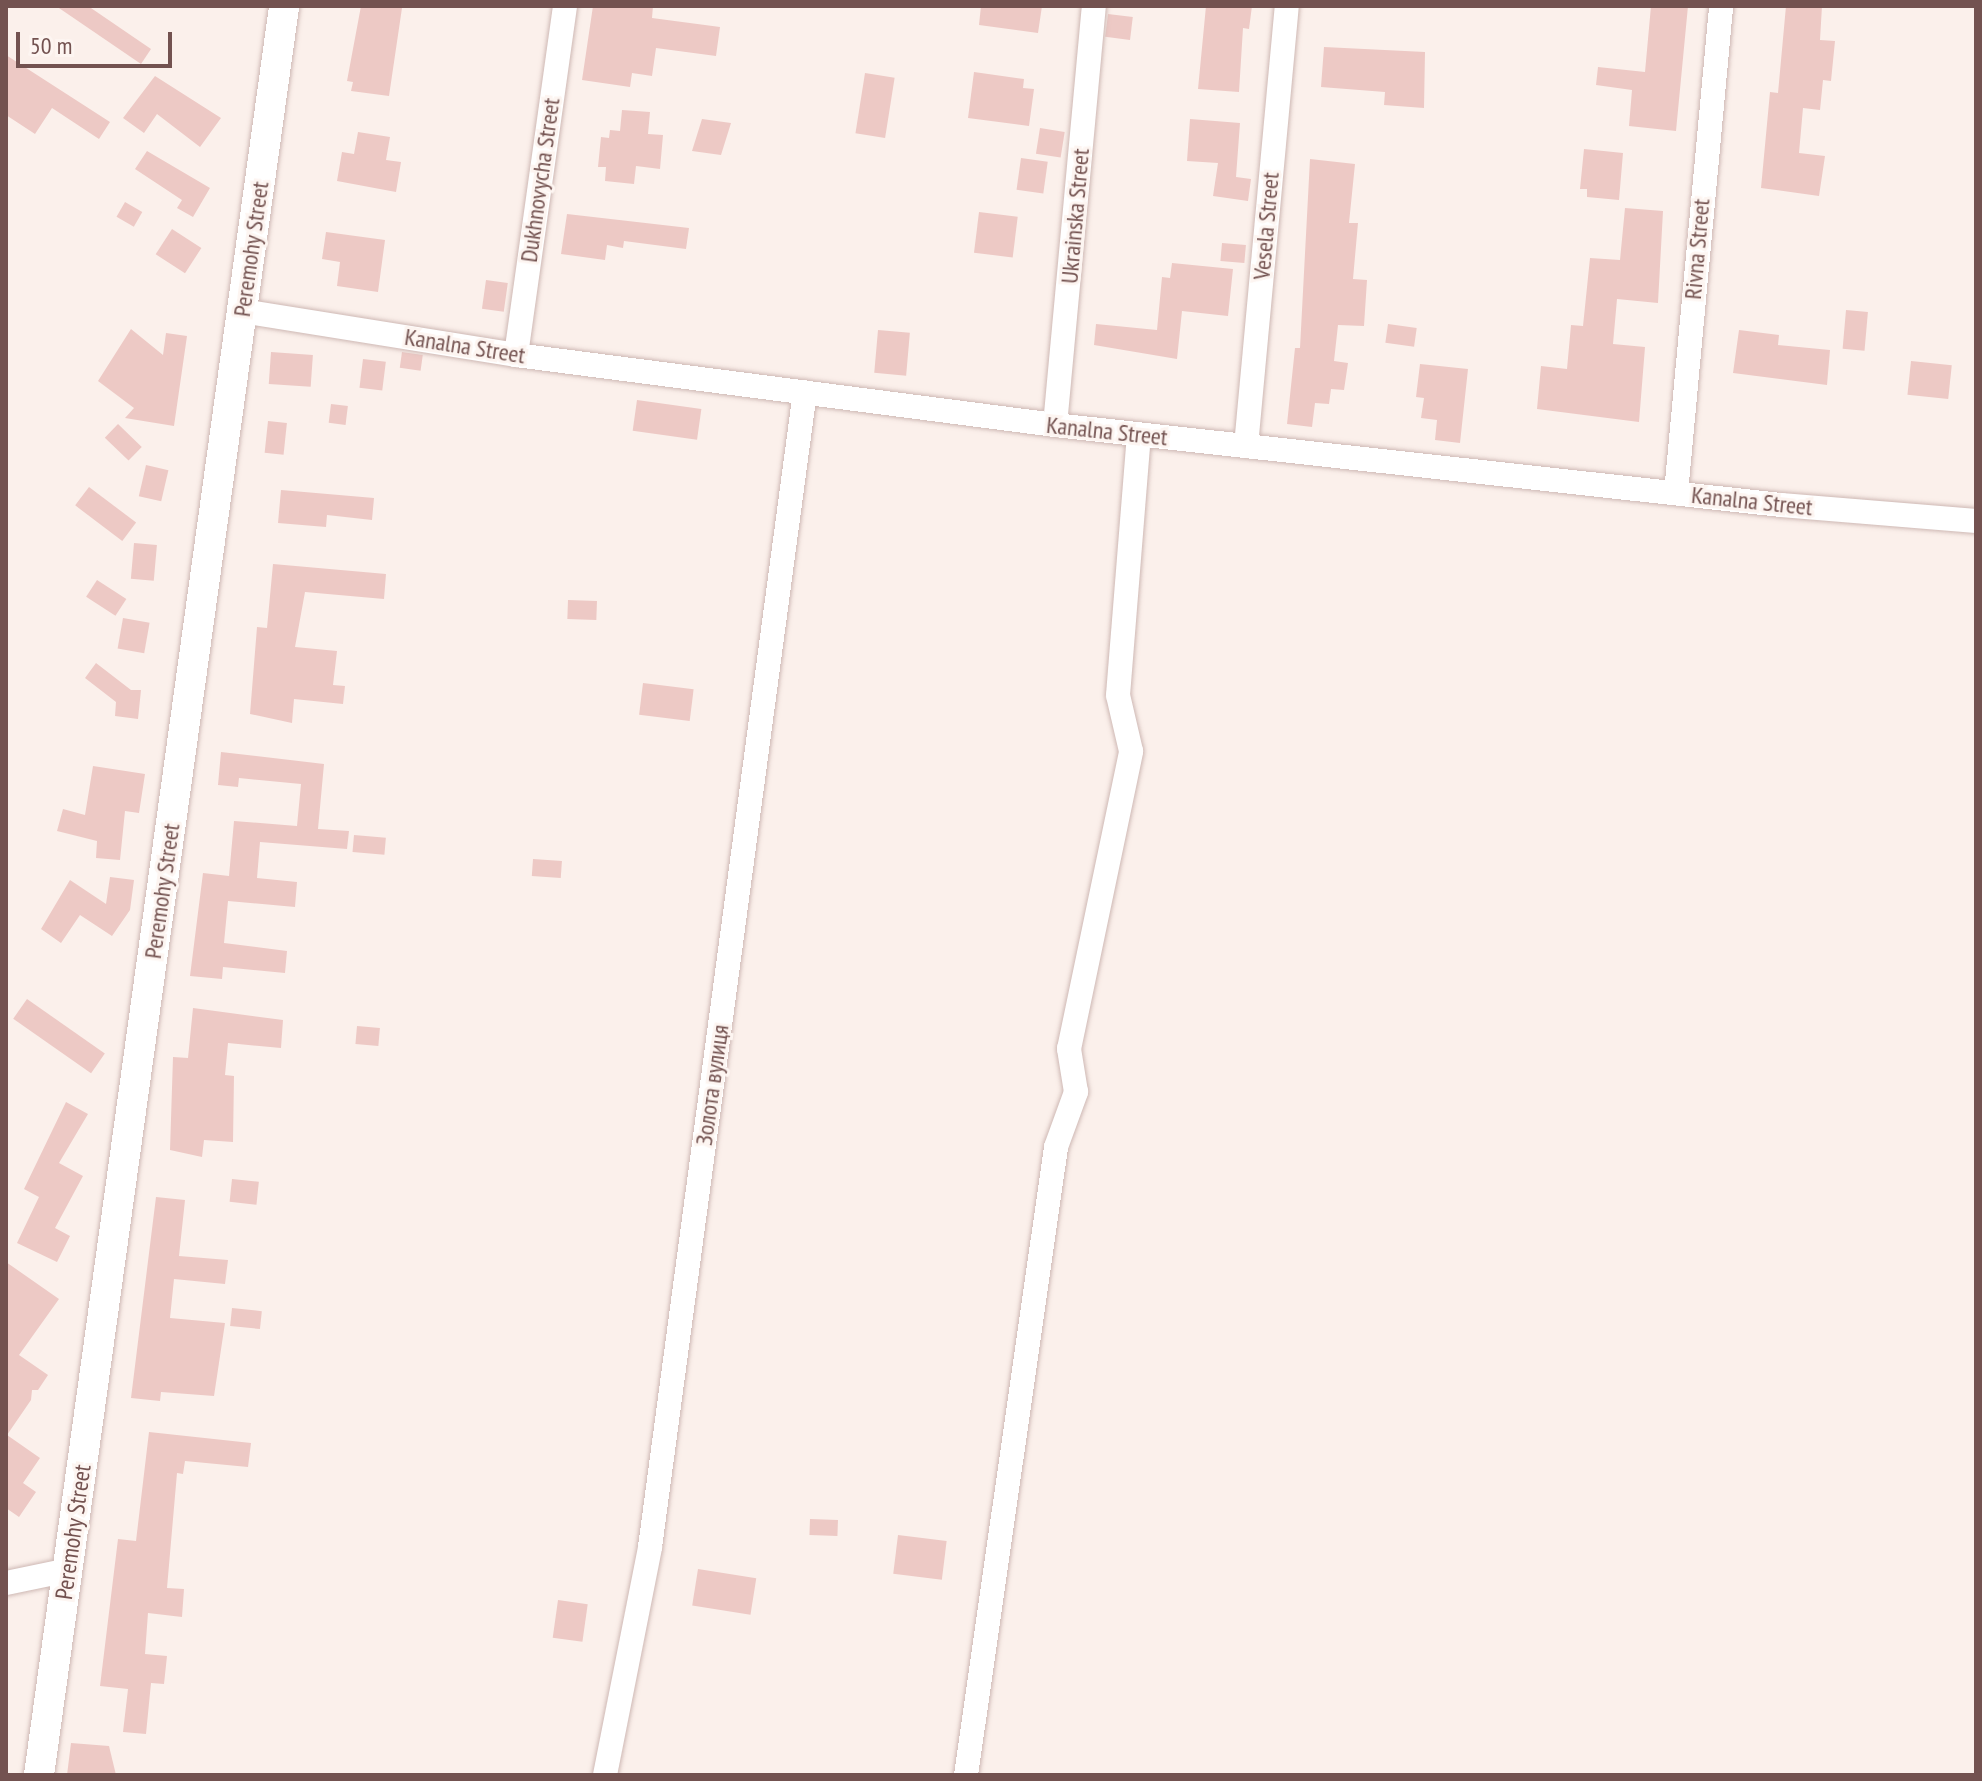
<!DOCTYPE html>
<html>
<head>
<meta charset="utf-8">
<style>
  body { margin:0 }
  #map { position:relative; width:1982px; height:1781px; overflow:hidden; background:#fbf0eb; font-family:"PT Sans Narrow",sans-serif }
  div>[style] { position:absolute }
  .building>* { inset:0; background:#edc9c5; transform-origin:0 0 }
  .roads { filter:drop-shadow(0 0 2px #ceb8b4) drop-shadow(0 0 2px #ceb8b4) }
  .minor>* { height:24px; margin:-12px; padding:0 12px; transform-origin:12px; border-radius:12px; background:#fff }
  .tertiary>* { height:30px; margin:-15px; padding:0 15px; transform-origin:15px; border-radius:15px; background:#fff }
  span { translate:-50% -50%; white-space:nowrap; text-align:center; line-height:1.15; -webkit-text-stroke:6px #fdf5f1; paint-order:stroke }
  .street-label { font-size:24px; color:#735250 }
  .frame { position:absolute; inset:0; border:8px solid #735250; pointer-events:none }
  .scale { position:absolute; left:16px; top:32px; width:156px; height:36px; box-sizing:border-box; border:4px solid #735250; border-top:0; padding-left:10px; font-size:24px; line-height:28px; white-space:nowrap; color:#735250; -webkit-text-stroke:6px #fdf5f1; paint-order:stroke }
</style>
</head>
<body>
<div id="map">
  <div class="building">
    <i style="clip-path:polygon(56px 6px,88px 6px,151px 49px,141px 64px)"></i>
    <i style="clip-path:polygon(361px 6px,402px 8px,389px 96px,351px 91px,353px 82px,347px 81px)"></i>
    <i style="clip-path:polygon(593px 6px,653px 6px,652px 18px,720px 27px,716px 56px,656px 48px,652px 76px,632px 73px,630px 87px,582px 80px)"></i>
    <i style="clip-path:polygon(981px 6px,1042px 6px,1038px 33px,979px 25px)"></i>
    <i style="clip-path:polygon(1206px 6px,1252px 6px,1249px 29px,1243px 28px,1239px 92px,1198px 89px)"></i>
    <i style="clip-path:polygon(1651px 6px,1688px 6px,1676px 131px,1629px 126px,1632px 90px,1596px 85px,1598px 67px,1645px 72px)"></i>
    <i style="clip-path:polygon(1786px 6px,1822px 6px,1820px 40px,1835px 41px,1831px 81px,1823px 80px,1820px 110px,1803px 108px,1799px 153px,1825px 156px,1819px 196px,1761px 188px,1770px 92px,1778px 93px)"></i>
    <i style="left:1108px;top:14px;width:25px;height:23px;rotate:7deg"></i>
    <i style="clip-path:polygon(1324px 47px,1425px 52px,1424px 108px,1384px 105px,1385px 92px,1321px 87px)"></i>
    <i style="clip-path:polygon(6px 55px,110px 122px,99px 139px,52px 108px,35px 134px,6px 115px)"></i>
    <i style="clip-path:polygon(974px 72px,1024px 79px,1023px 88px,1034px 89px,1029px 126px,968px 118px)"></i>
    <i style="left:865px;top:73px;width:30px;height:61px;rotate:9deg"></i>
    <i style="clip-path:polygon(155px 76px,221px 118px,200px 147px,157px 114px,144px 133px,123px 118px)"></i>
    <i style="clip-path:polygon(622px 110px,650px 112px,648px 134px,663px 135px,660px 169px,636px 166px,634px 184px,605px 181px,606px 167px,598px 167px,601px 137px,609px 138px,610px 130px,620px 131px)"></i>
    <i style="clip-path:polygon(702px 119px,731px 123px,721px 155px,692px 151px)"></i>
    <i style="clip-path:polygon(1190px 119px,1240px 123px,1236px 177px,1251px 179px,1248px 201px,1213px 196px,1218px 163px,1187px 161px)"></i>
    <i style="left:1040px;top:128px;width:25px;height:26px;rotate:9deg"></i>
    <i style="clip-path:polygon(358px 132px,390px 137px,386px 160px,401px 162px,396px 192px,337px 181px,342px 152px,354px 154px)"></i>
    <i style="clip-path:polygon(1584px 149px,1623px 153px,1619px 200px,1587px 197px,1587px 189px,1580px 189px)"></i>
    <i style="clip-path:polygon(147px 151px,210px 188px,193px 217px,177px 208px,182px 200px,135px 169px)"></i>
    <i style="left:1021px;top:158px;width:27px;height:32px;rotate:8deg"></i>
    <i style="clip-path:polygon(1310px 159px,1355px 164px,1349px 223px,1358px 223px,1353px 279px,1367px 280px,1364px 326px,1338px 325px,1334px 361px,1348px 363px,1344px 390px,1331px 389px,1329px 404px,1315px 403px,1312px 427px,1287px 424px,1295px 348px,1300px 348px)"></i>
    <i style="left:125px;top:202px;width:20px;height:17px;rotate:30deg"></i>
    <i style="clip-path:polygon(1625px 208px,1663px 211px,1658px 303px,1617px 299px,1613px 344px,1645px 347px,1639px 422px,1537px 409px,1541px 366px,1567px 369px,1571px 325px,1583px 326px,1590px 258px,1620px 260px)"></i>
    <i style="left:979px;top:212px;width:39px;height:41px;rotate:7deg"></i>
    <i style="clip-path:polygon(567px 214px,689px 228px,686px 249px,624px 241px,623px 248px,607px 245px,605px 260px,561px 254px)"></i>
    <i style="left:172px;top:229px;width:35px;height:30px;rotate:33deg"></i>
    <i style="clip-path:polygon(326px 232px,385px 240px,378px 292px,337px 286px,340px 262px,322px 259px)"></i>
    <i style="left:1222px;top:243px;width:24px;height:18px;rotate:5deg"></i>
    <i style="clip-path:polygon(1172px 263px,1233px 269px,1228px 316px,1182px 311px,1177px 359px,1094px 345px,1096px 324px,1157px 330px,1162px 277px,1170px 278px)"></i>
    <i style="left:486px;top:280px;width:22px;height:29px;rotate:8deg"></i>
    <i style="left:1846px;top:310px;width:22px;height:39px;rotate:5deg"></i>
    <i style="left:1388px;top:324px;width:29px;height:19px;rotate:8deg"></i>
    <i style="clip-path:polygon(131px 329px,163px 355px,166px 333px,187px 336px,174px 426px,125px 418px,134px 408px,98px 381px)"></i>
    <i style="left:878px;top:330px;width:32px;height:43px;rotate:5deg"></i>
    <i style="clip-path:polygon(1739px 330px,1779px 335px,1778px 345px,1830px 350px,1827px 385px,1733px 373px)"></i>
    <i style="left:271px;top:352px;width:42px;height:32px;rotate:4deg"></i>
    <i style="left:402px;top:352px;width:21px;height:16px;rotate:8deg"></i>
    <i style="left:363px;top:359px;width:23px;height:29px;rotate:7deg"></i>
    <i style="left:1911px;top:361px;width:41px;height:34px;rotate:6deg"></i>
    <i style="clip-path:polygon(1420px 364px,1468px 369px,1460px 443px,1435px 440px,1437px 420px,1421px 418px,1424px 398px,1416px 397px)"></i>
    <i style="left:637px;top:400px;width:65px;height:31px;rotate:8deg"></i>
    <i style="left:331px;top:404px;width:17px;height:19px;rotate:7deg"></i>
    <i style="left:268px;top:421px;width:19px;height:32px;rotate:6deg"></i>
    <i style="left:118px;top:424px;width:33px;height:19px;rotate:44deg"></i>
    <i style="left:146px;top:465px;width:23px;height:32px;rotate:13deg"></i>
    <i style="left:89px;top:487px;width:59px;height:23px;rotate:37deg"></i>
    <i style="clip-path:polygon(281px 490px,374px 498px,372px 520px,327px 515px,326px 527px,278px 523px)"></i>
    <i style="left:134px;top:543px;width:23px;height:36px;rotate:5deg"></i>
    <i style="clip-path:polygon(273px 564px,386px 574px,384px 599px,305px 592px,295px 647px,337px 651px,333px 685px,345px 686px,343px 704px,294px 699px,292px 723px,250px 714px,257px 627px,267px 628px)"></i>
    <i style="left:97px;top:580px;width:35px;height:20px;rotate:33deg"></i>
    <i style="left:568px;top:600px;width:29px;height:19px;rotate:2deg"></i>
    <i style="left:123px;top:618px;width:27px;height:31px;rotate:10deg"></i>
    <i style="clip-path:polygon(96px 663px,131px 690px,141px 690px,138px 719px,115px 716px,116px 702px,85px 678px)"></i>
    <i style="left:643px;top:683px;width:51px;height:32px;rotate:7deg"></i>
    <i style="clip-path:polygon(221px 752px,324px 764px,318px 829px,349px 831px,347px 849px,260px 842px,257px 878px,297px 882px,295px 907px,228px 901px,224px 943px,287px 951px,285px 973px,223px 967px,222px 979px,190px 976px,203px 873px,229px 876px,234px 821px,297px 826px,301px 784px,239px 778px,238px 787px,218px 785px)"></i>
    <i style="clip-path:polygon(93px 766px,145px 774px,139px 813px,125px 811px,120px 860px,96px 858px,97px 841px,57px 831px,63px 809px,85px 815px)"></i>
    <i style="left:354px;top:835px;width:32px;height:17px;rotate:5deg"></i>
    <i style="left:533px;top:859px;width:29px;height:17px;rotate:4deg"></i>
    <i style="clip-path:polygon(110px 877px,134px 880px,130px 910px,112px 936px,80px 915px,61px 943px,41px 929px,70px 880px,106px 904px)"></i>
    <i style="left:27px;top:999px;width:95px;height:24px;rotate:35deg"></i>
    <i style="clip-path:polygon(193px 1008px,283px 1020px,281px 1048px,228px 1043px,225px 1075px,234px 1076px,233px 1142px,204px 1140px,202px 1157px,170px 1150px,173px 1057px,188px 1058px)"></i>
    <i style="left:357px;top:1026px;width:23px;height:18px;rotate:5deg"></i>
    <i style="clip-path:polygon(66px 1102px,88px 1114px,59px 1163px,83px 1176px,55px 1228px,70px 1236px,57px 1262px,17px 1243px,39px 1197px,24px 1189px)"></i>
    <i style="left:232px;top:1179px;width:27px;height:23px;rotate:6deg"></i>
    <i style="clip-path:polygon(156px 1197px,185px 1200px,179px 1256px,228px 1260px,225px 1284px,174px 1279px,170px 1318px,225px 1323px,214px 1396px,161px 1392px,160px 1401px,131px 1398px)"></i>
    <i style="clip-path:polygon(6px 1262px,59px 1299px,19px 1355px,48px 1375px,38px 1390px,32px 1390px,31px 1400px,7px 1435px,40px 1458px,23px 1483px,36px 1492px,19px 1517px,6px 1508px)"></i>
    <i style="left:232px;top:1308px;width:30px;height:18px;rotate:6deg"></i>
    <i style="clip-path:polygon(149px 1432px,251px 1443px,248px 1467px,185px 1461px,183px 1474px,177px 1473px,167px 1588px,184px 1589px,182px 1617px,148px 1613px,145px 1654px,167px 1656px,164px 1684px,151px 1683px,146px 1734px,123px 1732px,128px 1689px,100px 1686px,118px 1539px,136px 1541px)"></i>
    <i style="left:810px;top:1519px;width:28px;height:16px;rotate:2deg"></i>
    <i style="left:898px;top:1535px;width:49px;height:39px;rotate:7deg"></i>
    <i style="left:698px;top:1569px;width:59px;height:37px;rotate:9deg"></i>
    <i style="left:558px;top:1600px;width:30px;height:38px;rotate:8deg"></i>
    <i style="clip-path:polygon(71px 1743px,109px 1746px,116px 1775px,67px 1775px)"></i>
  </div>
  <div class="roads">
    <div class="minor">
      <i style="left:242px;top:311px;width:278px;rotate:9.1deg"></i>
      <i style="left:516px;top:355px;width:544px;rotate:7.4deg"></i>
      <i style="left:1055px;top:425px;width:730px;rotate:6.29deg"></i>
      <i style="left:1781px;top:505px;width:196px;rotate:4.7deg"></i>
      <i style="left:516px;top:355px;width:352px;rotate:-82deg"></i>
      <i style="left:1055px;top:425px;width:421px;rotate:-84.7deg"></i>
      <i style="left:1246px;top:446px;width:442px;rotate:-84.7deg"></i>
      <i style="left:1676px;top:493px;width:489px;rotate:-84.7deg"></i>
      <i style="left:6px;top:1583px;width:63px;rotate:-11.8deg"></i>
      <i style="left:605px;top:1775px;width:232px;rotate:-78.8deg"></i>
      <i style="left:650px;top:1547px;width:1165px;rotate:-82.36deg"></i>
      <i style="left:966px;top:1775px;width:634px;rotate:-81.84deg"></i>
      <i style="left:1056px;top:1147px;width:59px;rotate:-70deg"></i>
      <i style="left:1076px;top:1092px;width:44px;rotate:-99.2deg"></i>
      <i style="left:1069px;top:1049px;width:304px;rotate:-78.2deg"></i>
      <i style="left:1131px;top:751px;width:57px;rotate:-103.1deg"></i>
      <i style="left:1118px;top:695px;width:261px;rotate:-85.4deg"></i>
    </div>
    <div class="tertiary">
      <i style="left:39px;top:1775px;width:1786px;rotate:-82.11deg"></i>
    </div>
  </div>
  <div class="street-label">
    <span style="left:540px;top:180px;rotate:-82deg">Dukhnovycha Street</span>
    <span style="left:1075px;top:216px;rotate:-85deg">Ukrainska Street</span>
    <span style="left:1266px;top:226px;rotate:-85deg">Vesela Street</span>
    <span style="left:251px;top:249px;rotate:-82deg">Peremohy Street</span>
    <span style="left:1697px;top:249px;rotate:-85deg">Rivna Street</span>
    <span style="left:465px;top:346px;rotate:9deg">Kanalna Street</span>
    <span style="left:1107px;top:431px;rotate:6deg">Kanalna Street</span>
    <span style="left:1752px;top:501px;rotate:6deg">Kanalna Street</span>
    <span style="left:162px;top:891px;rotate:-82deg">Peremohy Street</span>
    <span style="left:712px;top:1085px;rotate:-82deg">Золота вулиця</span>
    <span style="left:73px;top:1532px;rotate:-82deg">Peremohy Street</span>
  </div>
  <div class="frame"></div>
  <div class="scale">50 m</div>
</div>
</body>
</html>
